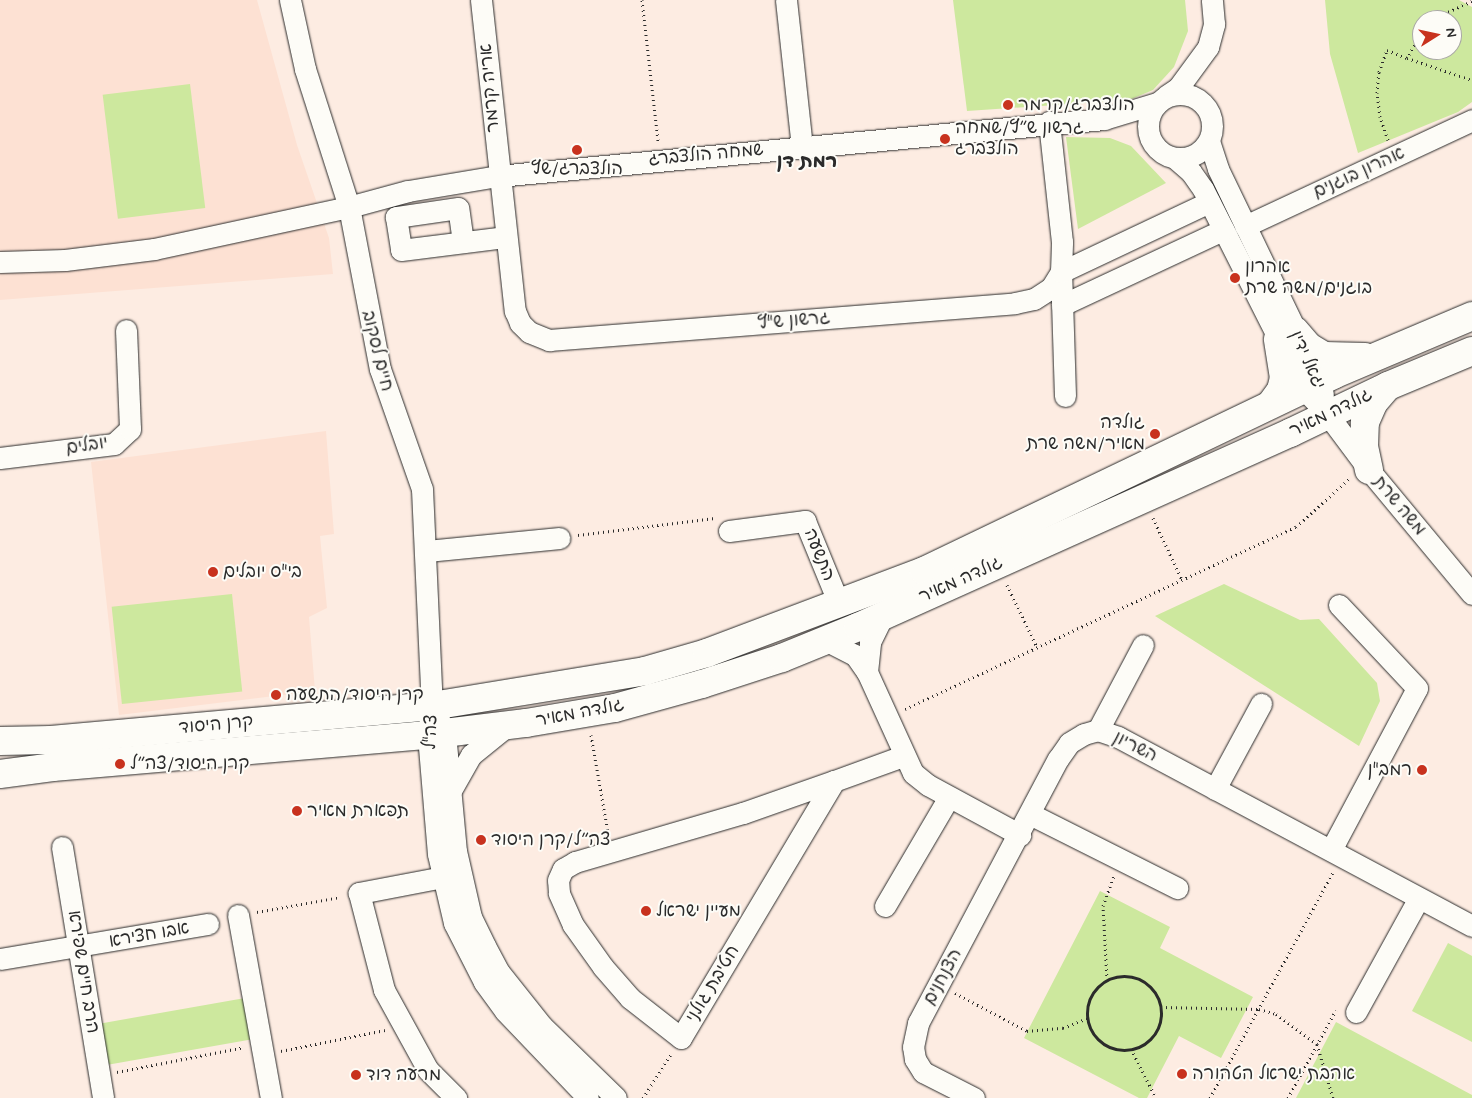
<!DOCTYPE html>
<html>
<head>
<meta charset="utf-8">
<style>
  body { margin:0 }
  #map { position:relative; width:1472px; height:1098px; overflow:hidden; background:#fdece2; font-family:Mynerve,"Playpen Sans Hebrew",sans-serif }
  div>[style] { position:absolute }
  .built>* { inset:0; background:#fde1d3 }
  .green>* { inset:0; background:#cde89e; transform-origin:0 0 }
  .path>* { height:3px; margin-top:-1.5px; transform-origin:0; background:repeating-linear-gradient(90deg,#2b2b2b 0 1px,transparent 0 5px) }
  .path>.ring { margin:-1.5px; padding:0; box-sizing:content-box; background:none; border:3px solid #2b2b2b; border-radius:50% }
  .roads { filter:drop-shadow(0 0 1px #2b2b2b) drop-shadow(0 0 1px #2b2b2b) }
  .minor>* { height:21px; margin:-10.5px; padding:0 10.5px; transform-origin:10.5px; border-radius:10.5px; background:#fdfcf7 }
  .minor>.ring { margin:-10.5px; padding:0; box-sizing:content-box; background:none; border:21px solid #fdfcf7; border-radius:50% }
  .major>* { height:28px; margin:-14px; padding:0 14px; transform-origin:14px; border-radius:14px; background:#fdfcf7 }
  .dots>* { width:14px; height:14px; translate:-50% -50%; box-sizing:border-box; border:2px solid #fdfcf7; border-radius:50% }
  span { translate:-50% -50%; white-space:nowrap; text-align:center; line-height:1.15; -webkit-text-stroke:4px #fdfcf7; paint-order:stroke }
  .street-label { font-size:18px; color:#2b2b2b }
  .poi-label { font-size:18px; color:#2b2b2b }
  .left { translate:0 -50%; text-align:left }
  .right { translate:-100% -50%; text-align:right }
  .neighbourhood-label { font-size:19px; color:#2b2b2b; font-weight:700 }
  .north { position:absolute; left:1412px; top:10px; width:50px; height:50px; box-sizing:border-box; background:#fdfcf7; border:1px solid #a9a8a5; border-radius:50%; rotate:80deg; font-size:14px; font-weight:700; line-height:20px; text-align:center; color:#2b2b2b }
  .north::after { content:''; display:block; margin:auto; width:18px; height:22px; background:#c8321e; clip-path:polygon(50% 0,100% 100%,50% 72%,0 100%) }
</style>
</head>
<body>
<div id="map">
  <div class="built">
    <i style="clip-path:polygon(0 0,257px 0,297px 145px,329px 238px,333px 274px,0 300px)"></i>
    <i style="clip-path:polygon(326px 431px,334px 534px,320px 536px,327px 608px,309px 617px,315px 691px,119px 715px,91px 462px)"></i>
  </div>
  <div class="green">
    <i style="clip-path:polygon(953px 0,1185px 0,1188px 31px,1174px 67px,1153px 90px,1129px 100px,967px 111px)"></i>
    <i style="clip-path:polygon(evenodd,1325px 0,1459px 0,1472px 7px,1472px 102px,1458px 112px,1358px 153px,1330px 54px,1325px 0,1422px 20px,1452px 20px,1452px 50px,1422px 50px,1422px 20px)"></i>
    <i style="left:190px;top:84px;width:125px;height:88px;rotate:83deg"></i>
    <i style="clip-path:polygon(1066px 137px,1110px 138px,1131px 146px,1166px 183px,1078px 229px)"></i>
    <i style="clip-path:polygon(1224px 584px,1300px 620px,1319px 619px,1377px 683px,1380px 701px,1359px 746px,1155px 616px)"></i>
    <i style="left:232px;top:594px;width:98px;height:121px;rotate:84deg"></i>
    <i style="clip-path:polygon(1100px 891px,1170px 927px,1160px 948px,1253px 997px,1221px 1058px,1179px 1036px,1147px 1098px,1139px 1098px,1024px 1038px)"></i>
    <i style="clip-path:polygon(1448px 943px,1472px 956px,1472px 1042px,1412px 1011px)"></i>
    <i style="left:245px;top:998px;width:42px;height:148px;rotate:80deg"></i>
    <i style="clip-path:polygon(1336px 1022px,1472px 1095px,1472px 1098px,1296px 1098px)"></i>
  </div>
  <div class="path">
    <i style="left:642px;top:0;width:142px;rotate:83.5deg"></i>
    <i style="left:1430px;top:20px;width:46px;rotate:-24.3deg"></i>
    <i style="left:1422px;top:32px;width:30px;rotate:120deg"></i>
    <i style="left:1407px;top:58px;width:69px;rotate:18.7deg"></i>
    <i style="left:1388px;top:140px;width:24px;rotate:-109deg"></i>
    <i style="left:1380px;top:117px;width:24px;rotate:-97deg"></i>
    <i style="left:1377px;top:93px;width:21px;rotate:-85deg"></i>
    <i style="left:1379px;top:72px;width:23px;rotate:-70deg"></i>
    <i style="left:1387px;top:50px;width:22px;rotate:22deg"></i>
    <i style="left:1153px;top:518px;width:68px;rotate:64.9deg"></i>
    <i style="left:578px;top:535px;width:138px;rotate:-7.1deg"></i>
    <i style="left:1007px;top:585px;width:69px;rotate:64.2deg"></i>
    <i style="left:905px;top:709px;width:431px;rotate:-25deg"></i>
    <i style="left:1296px;top:527px;width:73px;rotate:-42.2deg"></i>
    <i style="left:591px;top:735px;width:98px;rotate:80.1deg"></i>
    <i style="left:257px;top:912px;width:84px;rotate:-10.2deg"></i>
    <i class="ring" style="left:1087px;top:976px;width:71px;height:71px"></i>
    <i style="left:1107px;top:980px;width:74px;rotate:-93.1deg"></i>
    <i style="left:1103px;top:906px;width:32px;rotate:-70deg"></i>
    <i style="left:955px;top:993px;width:81px;rotate:27.8deg"></i>
    <i style="left:1027px;top:1031px;width:36px;rotate:-5deg"></i>
    <i style="left:1063px;top:1028px;width:27px;rotate:-22deg"></i>
    <i style="left:1161px;top:1007px;width:98px;rotate:1.2deg"></i>
    <i style="left:1259px;top:1009px;width:18px;rotate:16deg"></i>
    <i style="left:1276px;top:1014px;width:51px;rotate:36.2deg"></i>
    <i style="left:1317px;top:1044px;width:56px;rotate:73.5deg"></i>
    <i style="left:1131px;top:1049px;width:55px;rotate:63deg"></i>
    <i style="left:281px;top:1051px;width:106px;rotate:-11.4deg"></i>
    <i style="left:117px;top:1072px;width:129px;rotate:-11.1deg"></i>
    <i style="left:643px;top:1098px;width:52px;rotate:-57.5deg"></i>
    <i style="left:1210px;top:1098px;width:257px;rotate:-61.4deg"></i>
    <i style="left:1288px;top:1098px;width:100px;rotate:-61.4deg"></i>
  </div>
  <div class="roads">
    <div class="minor">
      <i style="left:290px;top:0;width:71px;rotate:77.7deg"></i>
      <i style="left:305px;top:69px;width:145px;rotate:72.3deg"></i>
      <i style="left:349px;top:207px;width:165px;rotate:79.2deg"></i>
      <i style="left:380px;top:369px;width:127px;rotate:70.7deg"></i>
      <i style="left:422px;top:489px;width:217px;rotate:87.4deg"></i>
      <i style="left:432px;top:706px;width:29px;rotate:98deg"></i>
      <i style="left:428px;top:735px;width:119px;rotate:85.2deg"></i>
      <i style="left:438px;top:854px;width:71px;rotate:76.9deg"></i>
      <i style="left:454px;top:923px;width:66px;rotate:63deg"></i>
      <i style="left:484px;top:982px;width:36px;rotate:54deg"></i>
      <i style="left:505px;top:1011px;width:120px;rotate:46.3deg"></i>
      <i style="left:481px;top:0;width:313px;rotate:83.8deg"></i>
      <i style="left:515px;top:311px;width:13px;rotate:67deg"></i>
      <i style="left:520px;top:323px;width:13px;rotate:45deg"></i>
      <i style="left:529px;top:332px;width:22px;rotate:22deg"></i>
      <i style="left:549px;top:340px;width:467px;rotate:-4.5deg"></i>
      <i style="left:1015px;top:303px;width:19px;rotate:-12deg"></i>
      <i style="left:1034px;top:299px;width:20px;rotate:-33deg"></i>
      <i style="left:1051px;top:288px;width:19px;rotate:-58deg"></i>
      <i style="left:1061px;top:272px;width:30px;rotate:-88deg"></i>
      <i style="left:1062px;top:242px;width:121px;rotate:-96.2deg"></i>
      <i style="left:786px;top:0;width:148px;rotate:83.8deg"></i>
      <i class="ring" style="left:1148px;top:94px;width:43px;height:43px"></i>
      <i style="left:1166px;top:96px;width:14px;rotate:-34deg"></i>
      <i style="left:1178px;top:88px;width:51px;rotate:-53.8deg"></i>
      <i style="left:1208px;top:47px;width:24px;rotate:-75deg"></i>
      <i style="left:1214px;top:24px;width:24px;rotate:-95deg"></i>
      <i style="left:1209px;top:141px;width:29px;rotate:72deg"></i>
      <i style="left:1218px;top:169px;width:235px;rotate:64.3deg"></i>
      <i style="left:1320px;top:381px;width:14px;rotate:78deg"></i>
      <i style="left:1175px;top:158px;width:21px;rotate:41deg"></i>
      <i style="left:1191px;top:172px;width:21px;rotate:55deg"></i>
      <i style="left:1203px;top:189px;width:224px;rotate:63.2deg"></i>
      <i style="left:1304px;top:389px;width:35px;rotate:47deg"></i>
      <i style="left:1328px;top:415px;width:69px;rotate:53.3deg"></i>
      <i style="left:1369px;top:470px;width:161px;rotate:50.3deg"></i>
      <i style="left:1245px;top:226px;width:251px;rotate:-25deg"></i>
      <i style="left:463px;top:242px;width:34px;rotate:-98deg"></i>
      <i style="left:458px;top:208px;width:63px;rotate:171.7deg"></i>
      <i style="left:396px;top:217px;width:33px;rotate:81deg"></i>
      <i style="left:401px;top:250px;width:106px;rotate:-7.1deg"></i>
      <i style="left:0;top:262px;width:65px;rotate:-1.8deg"></i>
      <i style="left:65px;top:260px;width:90px;rotate:-7deg"></i>
      <i style="left:154px;top:249px;width:199px;rotate:-12.2deg"></i>
      <i style="left:349px;top:207px;width:61px;rotate:-15.2deg"></i>
      <i style="left:408px;top:191px;width:91px;rotate:-9.5deg"></i>
      <i style="left:498px;top:176px;width:609px;rotate:-5.37deg"></i>
      <i style="left:1104px;top:119px;width:55px;rotate:-16.8deg"></i>
      <i style="left:1062px;top:305px;width:178px;rotate:-25deg"></i>
      <i style="left:1065px;top:396px;width:124px;rotate:-91.8deg"></i>
      <i style="left:1061px;top:272px;width:164px;rotate:-25.3deg"></i>
      <i style="left:0;top:458px;width:115px;rotate:-7deg"></i>
      <i style="left:114px;top:444px;width:22px;rotate:-43deg"></i>
      <i style="left:130px;top:429px;width:99px;rotate:-92.3deg"></i>
      <i style="left:729px;top:531px;width:77px;rotate:-7.5deg"></i>
      <i style="left:805px;top:521px;width:90px;rotate:67.7deg"></i>
      <i style="left:427px;top:551px;width:133px;rotate:-5.6deg"></i>
      <i style="left:825px;top:640px;width:34px;rotate:27deg"></i>
      <i style="left:855px;top:655px;width:21px;rotate:55deg"></i>
      <i style="left:867px;top:672px;width:111px;rotate:65.5deg"></i>
      <i style="left:913px;top:773px;width:19px;rotate:39deg"></i>
      <i style="left:928px;top:785px;width:105px;rotate:28.5deg"></i>
      <i style="left:867px;top:672px;width:30px;rotate:-84deg"></i>
      <i style="left:870px;top:642px;width:30px;rotate:-64deg"></i>
      <i style="left:439px;top:720px;width:14px;rotate:65deg"></i>
      <i style="left:445px;top:733px;width:119px;rotate:84.7deg"></i>
      <i style="left:456px;top:851px;width:68px;rotate:77.2deg"></i>
      <i style="left:471px;top:917px;width:32px;rotate:64deg"></i>
      <i style="left:485px;top:946px;width:30px;rotate:62deg"></i>
      <i style="left:499px;top:972px;width:69px;rotate:51.5deg"></i>
      <i style="left:542px;top:1026px;width:103px;rotate:44.2deg"></i>
      <i style="left:1098px;top:730px;width:96px;rotate:-62.1deg"></i>
      <i style="left:834px;top:781px;width:299px;rotate:120.8deg"></i>
      <i style="left:681px;top:1038px;width:65px;rotate:-141.9deg"></i>
      <i style="left:630px;top:998px;width:41px;rotate:-131.1deg"></i>
      <i style="left:603px;top:967px;width:52px;rotate:-125.5deg"></i>
      <i style="left:573px;top:925px;width:35px;rotate:-114deg"></i>
      <i style="left:559px;top:893px;width:13px;rotate:-94deg"></i>
      <i style="left:558px;top:880px;width:12px;rotate:-66deg"></i>
      <i style="left:563px;top:869px;width:14px;rotate:-30deg"></i>
      <i style="left:575px;top:862px;width:175px;rotate:-16.3deg"></i>
      <i style="left:743px;top:813px;width:96px;rotate:-19.4deg"></i>
      <i style="left:834px;top:781px;width:73px;rotate:-19.9deg"></i>
      <i style="left:1215px;top:789px;width:97px;rotate:-61.6deg"></i>
      <i style="left:450px;top:792px;width:43px;rotate:-60.4deg"></i>
      <i style="left:471px;top:755px;width:46px;rotate:-38.9deg"></i>
      <i style="left:1030px;top:814px;width:165px;rotate:26.7deg"></i>
      <i style="left:62px;top:847px;width:254px;rotate:80.7deg"></i>
      <i style="left:1331px;top:850px;width:183px;rotate:-62deg"></i>
      <i style="left:1417px;top:688px;width:114px;rotate:-133.2deg"></i>
      <i style="left:443px;top:877px;width:86px;rotate:169.2deg"></i>
      <i style="left:359px;top:893px;width:100px;rotate:75.5deg"></i>
      <i style="left:384px;top:990px;width:91px;rotate:61.2deg"></i>
      <i style="left:428px;top:1070px;width:40px;rotate:45deg"></i>
      <i style="left:885px;top:906px;width:126px;rotate:-59.6deg"></i>
      <i style="left:238px;top:915px;width:186px;rotate:79.8deg"></i>
      <i style="left:0;top:959px;width:211px;rotate:-9.6deg"></i>
      <i style="left:1356px;top:1012px;width:130px;rotate:-61.1deg"></i>
      <i style="left:974px;top:1098px;width:57px;rotate:-153deg"></i>
      <i style="left:923px;top:1072px;width:15px;rotate:-122deg"></i>
      <i style="left:915px;top:1059px;width:12px;rotate:-99deg"></i>
      <i style="left:913px;top:1047px;width:25px;rotate:-78deg"></i>
      <i style="left:918px;top:1023px;width:299px;rotate:-62.1deg"></i>
      <i style="left:1058px;top:759px;width:19px;rotate:-55deg"></i>
      <i style="left:1069px;top:743px;width:17px;rotate:-31deg"></i>
      <i style="left:1084px;top:734px;width:15px;rotate:-16deg"></i>
      <i style="left:1098px;top:730px;width:21px;rotate:19deg"></i>
      <i style="left:1118px;top:737px;width:401px;rotate:28.1deg"></i>
    </div>
    <div class="major">
      <i style="left:1295px;top:331px;width:21px;rotate:49deg"></i>
      <i style="left:1309px;top:347px;width:17px;rotate:31deg"></i>
      <i style="left:1324px;top:356px;width:41px;rotate:1.4deg"></i>
      <i style="left:1271px;top:404px;width:17px;rotate:-54deg"></i>
      <i style="left:1281px;top:390px;width:12px;rotate:-76deg"></i>
      <i style="left:1284px;top:378px;width:39px;rotate:-99deg"></i>
      <i style="left:1369px;top:470px;width:24px;rotate:-102deg"></i>
      <i style="left:1364px;top:447px;width:25px;rotate:-88deg"></i>
      <i style="left:1365px;top:422px;width:22px;rotate:-66deg"></i>
      <i style="left:1374px;top:402px;width:20px;rotate:-49deg"></i>
      <i style="left:0;top:741px;width:51px;rotate:-1.1deg"></i>
      <i style="left:51px;top:740px;width:383px;rotate:-5.1deg"></i>
      <i style="left:432px;top:706px;width:216px;rotate:-9.3deg"></i>
      <i style="left:645px;top:671px;width:65px;rotate:-16.2deg"></i>
      <i style="left:707px;top:653px;width:232px;rotate:-20.7deg"></i>
      <i style="left:924px;top:571px;width:454px;rotate:-25.6deg"></i>
      <i style="left:1333px;top:375px;width:151px;rotate:-23deg"></i>
      <i style="left:0;top:774px;width:53px;rotate:-7.5deg"></i>
      <i style="left:53px;top:767px;width:376px;rotate:-4.9deg"></i>
      <i style="left:428px;top:735px;width:99px;rotate:-7deg"></i>
      <i style="left:526px;top:723px;width:90px;rotate:-9.6deg"></i>
      <i style="left:615px;top:708px;width:90px;rotate:-15.4deg"></i>
      <i style="left:702px;top:684px;width:84px;rotate:-18deg"></i>
      <i style="left:782px;top:658px;width:82px;rotate:-22.2deg"></i>
      <i style="left:858px;top:627px;width:474px;rotate:-24.2deg"></i>
      <i style="left:1290px;top:433px;width:109px;rotate:-25.6deg"></i>
      <i style="left:1388px;top:386px;width:91px;rotate:-22.6deg"></i>
    </div>
  </div>
  <div class="dots">
    <i style="left:1008px;top:105px;background:#c8321e"></i>
    <i style="left:945px;top:139px;background:#c8321e"></i>
    <i style="left:577px;top:150px;background:#c8321e"></i>
    <i style="left:1235px;top:278px;background:#c8321e"></i>
    <i style="left:1155px;top:434px;background:#c8321e"></i>
    <i style="left:213px;top:572px;background:#c8321e"></i>
    <i style="left:276px;top:695px;background:#c8321e"></i>
    <i style="left:120px;top:764px;background:#c8321e"></i>
    <i style="left:1422px;top:770px;background:#c8321e"></i>
    <i style="left:297px;top:811px;background:#c8321e"></i>
    <i style="left:481px;top:840px;background:#c8321e"></i>
    <i style="left:646px;top:911px;background:#c8321e"></i>
    <i style="left:1182px;top:1074px;background:#c8321e"></i>
    <i style="left:356px;top:1075px;background:#c8321e"></i>
  </div>
  <div class="street-label">
    <span style="left:490px;top:88px;rotate:-95deg">אריה קרמר</span>
    <span style="left:706px;top:155px;rotate:-5deg">שמחה הולצברג</span>
    <span style="left:1359px;top:173px;rotate:-25deg">אהרון בוגנים</span>
    <span style="left:794px;top:321px;rotate:-5deg">גרשון ש"ץ</span>
    <span style="left:377px;top:351px;rotate:76deg">חיים לסקוב</span>
    <span style="left:1307px;top:360px;rotate:66deg">יגאל ידין</span>
    <span style="left:1331px;top:413px;rotate:-26deg">גולדה מאיר</span>
    <span style="left:87px;top:446px;rotate:-9deg">יובלים</span>
    <span style="left:1399px;top:506px;rotate:50deg">משה שרת</span>
    <span style="left:819px;top:555px;rotate:68deg">התשעה</span>
    <span style="left:961px;top:580px;rotate:-24deg">גולדה מאיר</span>
    <span style="left:580px;top:713px;rotate:-11deg">גולדה מאיר</span>
    <span style="left:216px;top:725px;rotate:-5deg">קרן היסוד</span>
    <span style="left:431px;top:732px;rotate:-87deg">צה"ל</span>
    <span style="left:1135px;top:747px;rotate:26deg">השריון</span>
    <span style="left:149px;top:935px;rotate:-10deg">אבו חצירא</span>
    <span style="left:83px;top:972px;rotate:81deg">הרב חיים שפירא</span>
    <span style="left:943px;top:977px;rotate:-62deg">הצנחנים</span>
    <span style="left:713px;top:984px;rotate:-59deg">חטיבת גולני</span>
  </div>
  <div class="poi-label">
    <span class="left" style="left:1018px;top:105px">הולצברג/קרמר</span>
    <span class="left" style="left:955px;top:139px">גרשון ש״ץ/שמחה<br>הולצברג</span>
    <span style="left:577px;top:169px">הולצברג/שץ</span>
    <span class="left" style="left:1245px;top:278px">אהרון<br>בוגנים/משה שרת</span>
    <span class="right" style="left:1145px;top:434px">גולדה<br>מאיר/משה שרת</span>
    <span class="left" style="left:223px;top:572px">בי"ס יובלים</span>
    <span class="left" style="left:286px;top:695px">קרן היסוד/התשעה</span>
    <span class="left" style="left:130px;top:764px">קרן היסוד/צה״ל</span>
    <span class="right" style="left:1412px;top:770px">רמב"ן</span>
    <span class="left" style="left:307px;top:811px">תפארת מאיר</span>
    <span class="left" style="left:491px;top:840px">צה״ל/קרן היסוד</span>
    <span class="left" style="left:656px;top:911px">מעיין ישראל</span>
    <span class="left" style="left:1192px;top:1074px">אהבת ישראל הטהורה</span>
    <span class="left" style="left:366px;top:1075px">מרעה דוד</span>
  </div>
  <div class="neighbourhood-label">
    <span style="left:807px;top:162px">רמת דן</span>
  </div>
  <div class="north">N</div>
</div>
</body>
</html>
